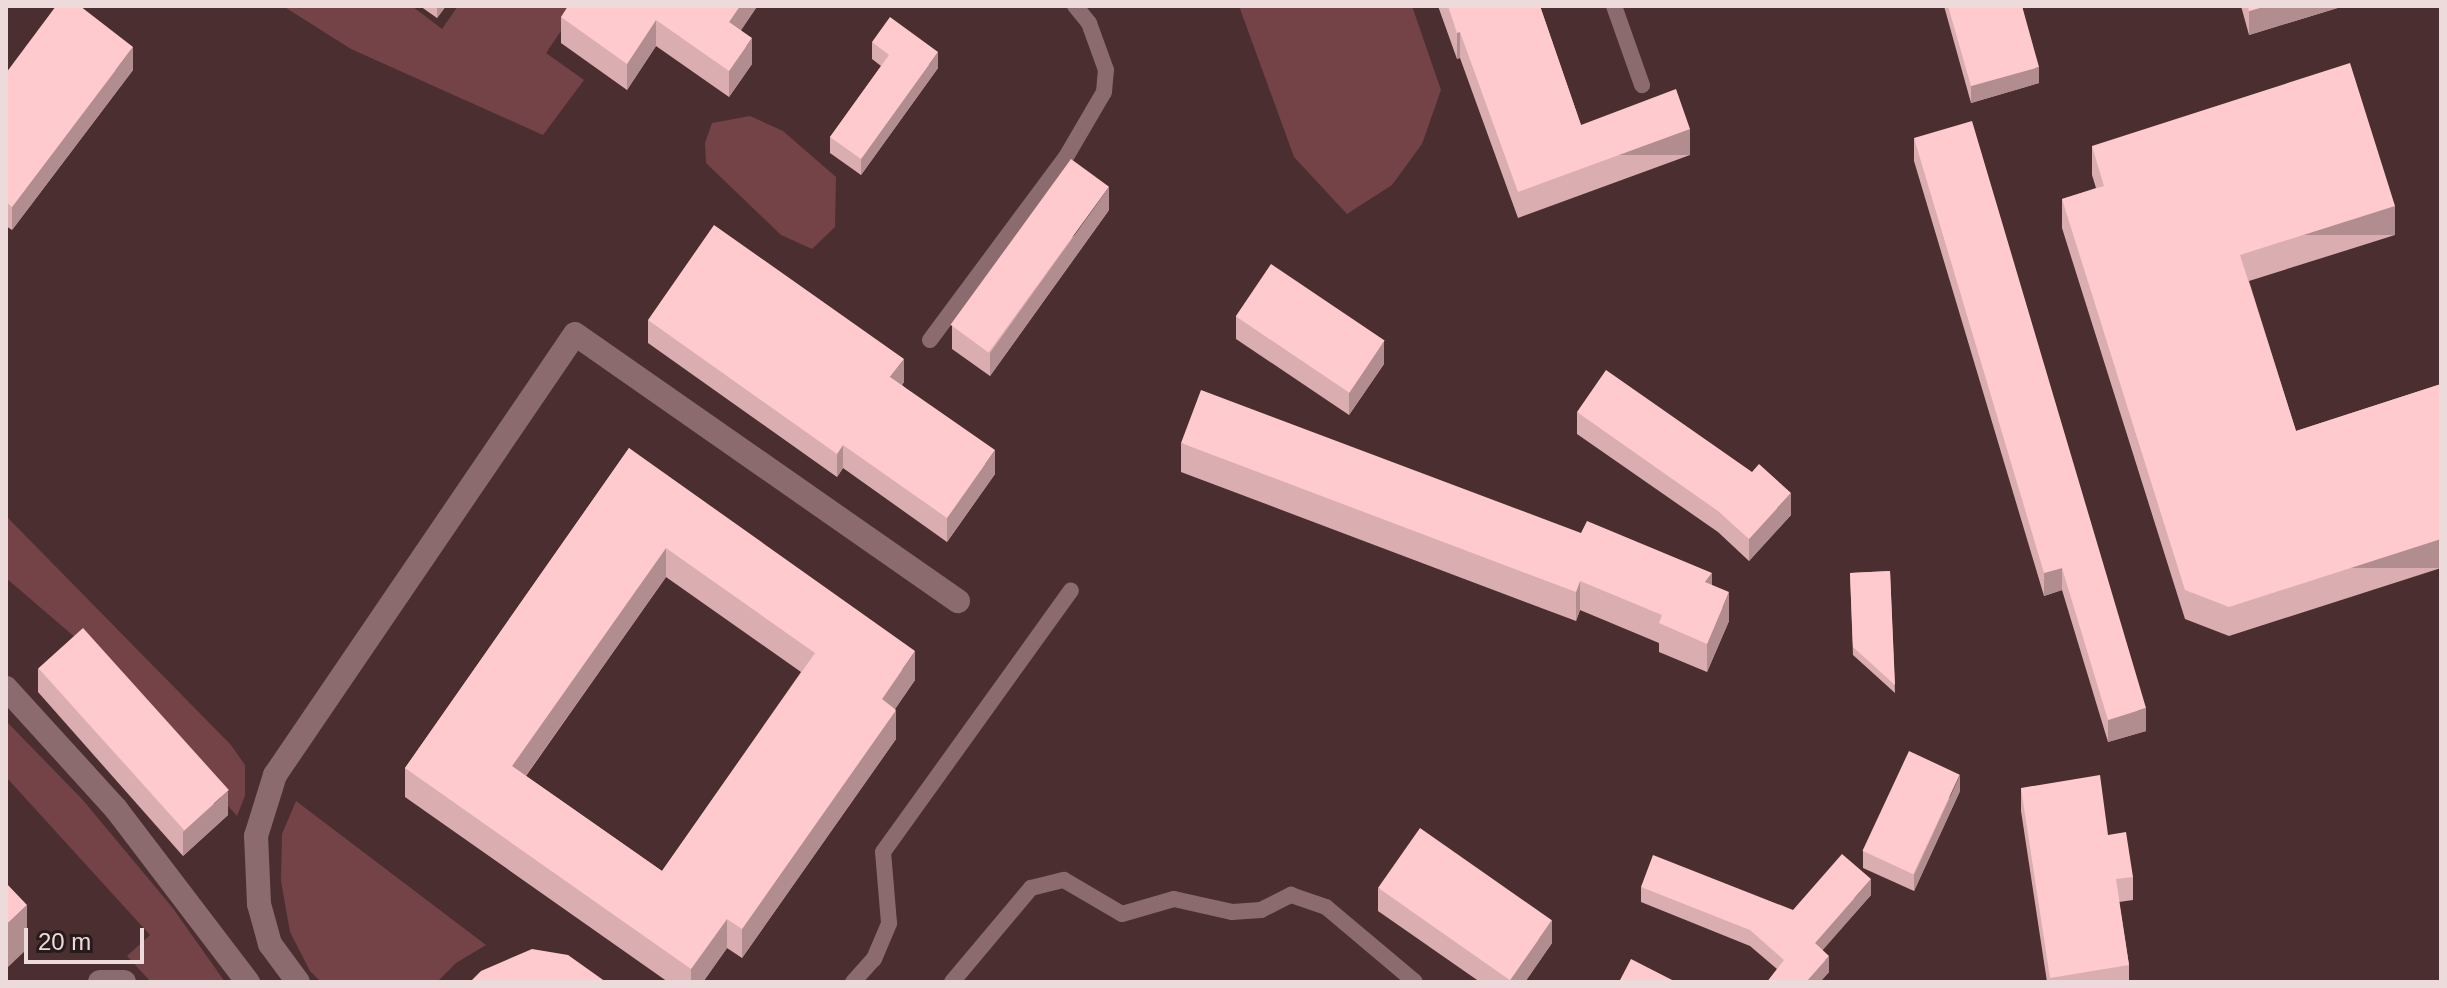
<!DOCTYPE html>
<html>
<head>
<meta charset="utf-8">
<style>
  body { margin:0 }
  #map { position:relative; width:2447px; height:988px; overflow:hidden; background:#4a2e30; font-family:Arial,sans-serif }
  div>[style] { position:absolute }
  .green>* { inset:0; background:#734347 }
  .service>* { height:16px; margin:-8px; padding:0 8px; transform-origin:8px; border-radius:8px; background:#8b6b6d }
  .minor>* { height:24px; margin:-12px; padding:0 12px; transform-origin:12px; border-radius:12px; background:#8b6b6d }
  .wall>* { inset:0; background:#daaeb0 }
  .shaded-wall>* { inset:0; background:#b28d90; transform-origin:0 0 }
  .building>* { inset:0; background:#fecacd; transform-origin:0 0 }
  span { translate:-50% -50%; white-space:nowrap; text-align:center; line-height:1.15; -webkit-text-stroke:8px #271a1b; paint-order:stroke }
  .frame { position:absolute; inset:0; border:8px solid #eddbdb; pointer-events:none }
  .scale { position:absolute; left:24px; top:928px; width:120px; height:36px; box-sizing:border-box; border:4px solid #eddbdb; border-top:0; padding-left:10px; font-size:24px; line-height:28px; white-space:nowrap; color:#eddbdb; -webkit-text-stroke:6px #271a1b; paint-order:stroke }
</style>
</head>
<body>
<div id="map">
  <div class="green">
    <i style="clip-path:polygon(283px 6px,412px 6px,442px 29px,458px 6px,578px 6px,546px 53px,584px 80px,543px 135px,351px 49px)"></i>
    <i style="clip-path:polygon(1239px 6px,1412px 6px,1441px 90px,1422px 144px,1392px 185px,1347px 214px,1294px 157px)"></i>
    <i style="clip-path:polygon(750px 116px,783px 131px,836px 177px,835px 227px,812px 249px,781px 235px,706px 163px,705px 143px,712px 123px)"></i>
    <i style="clip-path:polygon(6px 516px,231px 745px,245px 765px,245px 796px,237px 816px,84px 645px,6px 578px)"></i>
    <i style="clip-path:polygon(6px 721px,82px 799px,172px 907px,225px 982px,151px 982px,127px 956px,150px 935px,6px 777px)"></i>
    <i style="clip-path:polygon(296px 801px,486px 945px,456px 963px,437px 982px,321px 982px,310px 971px,290px 932px,281px 881px,282px 834px)"></i>
  </div>
  <div class="service">
    <i style="left:1614px;top:6px;width:84px;rotate:70.5deg"></i>
    <i style="left:930px;top:340px;width:228px;rotate:-53.4deg"></i>
    <i style="left:1066px;top:157px;width:75px;rotate:-59.7deg"></i>
    <i style="left:1104px;top:92px;width:22px;rotate:-85deg"></i>
    <i style="left:1106px;top:70px;width:50px;rotate:-109.9deg"></i>
    <i style="left:1089px;top:23px;width:22px;rotate:-129deg"></i>
    <i style="left:853px;top:982px;width:31px;rotate:-48deg"></i>
    <i style="left:874px;top:959px;width:39px;rotate:-67deg"></i>
    <i style="left:889px;top:923px;width:71px;rotate:-94.8deg"></i>
    <i style="left:883px;top:852px;width:322px;rotate:-54.3deg"></i>
    <i style="left:952px;top:982px;width:123px;rotate:-50deg"></i>
    <i style="left:1031px;top:888px;width:34px;rotate:-14deg"></i>
    <i style="left:1064px;top:880px;width:67px;rotate:30.4deg"></i>
    <i style="left:1122px;top:914px;width:54px;rotate:-16.1deg"></i>
    <i style="left:1174px;top:899px;width:59px;rotate:12.6deg"></i>
    <i style="left:1232px;top:912px;width:29px;rotate:-4deg"></i>
    <i style="left:1261px;top:910px;width:34px;rotate:-27deg"></i>
    <i style="left:1291px;top:895px;width:37px;rotate:19deg"></i>
    <i style="left:1326px;top:907px;width:116px;rotate:40.1deg"></i>
  </div>
  <div class="minor">
    <i style="left:6px;top:688px;width:164px;rotate:47.7deg"></i>
    <i style="left:116px;top:809px;width:218px;rotate:52.7deg"></i>
    <i style="left:100px;top:982px;width:24px"></i>
    <i style="left:298px;top:982px;width:47px;rotate:-126.4deg"></i>
    <i style="left:270px;top:944px;width:41px;rotate:-105.4deg"></i>
    <i style="left:259px;top:904px;width:68px;rotate:-92.5deg"></i>
    <i style="left:256px;top:836px;width:64px;rotate:-72.7deg"></i>
    <i style="left:275px;top:775px;width:533px;rotate:-55.77deg"></i>
    <i style="left:575px;top:334px;width:467px;rotate:34.9deg"></i>
  </div>
  <div class="wall">
    <i style="clip-path:polygon(420px 6px,446px 6px,437px 18px)"></i>
    <i style="clip-path:polygon(756px 6px,756px 8px,741px 30px,752px 64px,729px 97px,656px 46px,627px 90px,561px 43px,561px 17px)"></i>
    <i style="clip-path:polygon(1438px 6px,1540px 6px,1581px 125px,1690px 155px,1518px 218px,1460px 58px,1457px 59px)"></i>
    <i style="clip-path:polygon(1944px 6px,2022px 6px,2039px 83px,1971px 103px)"></i>
    <i style="clip-path:polygon(2241px 6px,2344px 6px,2249px 35px)"></i>
    <i style="clip-path:polygon(872px 42px,938px 68px,861px 175px,830px 153px,830px 137px,881px 66px,872px 59px)"></i>
    <i style="clip-path:polygon(133px 70px,12px 230px,6px 226px,6px 73px)"></i>
    <i style="clip-path:polygon(1914px 138px,2146px 731px,2108px 742px,2062px 590px,2044px 596px,1914px 161px)"></i>
    <i style="clip-path:polygon(2092px 146px,2395px 235px,2249px 281px,2296px 431px,2441px 384px,2441px 568px,2229px 636px,2185px 619px,2062px 228px,2062px 199px,2096px 188px,2092px 175px)"></i>
    <i style="clip-path:polygon(1109px 210px,990px 376px,952px 349px,952px 326px)"></i>
    <i style="clip-path:polygon(1236px 316px,1384px 364px,1349px 415px,1236px 339px)"></i>
    <i style="clip-path:polygon(648px 320px,904px 382px,902px 385px,995px 474px,947px 542px,843px 468px,837px 477px,648px 343px)"></i>
    <i style="clip-path:polygon(1577px 412px,1791px 515px,1749px 561px,1718px 532px,1577px 434px)"></i>
    <i style="clip-path:polygon(1181px 443px,1712px 585px,1729px 621px,1707px 672px,1659px 652px,1659px 643px,1580px 610px,1576px 621px,1181px 472px)"></i>
    <i style="clip-path:polygon(evenodd,629px 448px,915px 680px,895px 709px,896px 739px,742px 958px,727px 948px,703px 982px,668px 982px,405px 797px,405px 768px,629px 448px,666px 577px,801px 672px,662px 871px,526px 776px,666px 577px)"></i>
    <i style="clip-path:polygon(1890px 571px,1895px 693px,1853px 655px,1850px 573px)"></i>
    <i style="clip-path:polygon(38px 668px,228px 815px,183px 856px,38px 692px)"></i>
    <i style="clip-path:polygon(2021px 788px,2133px 877px,2133px 900px,2119px 902px,2129px 965px,2129px 982px,2047px 982px,2021px 811px)"></i>
    <i style="clip-path:polygon(1960px 791px,1914px 891px,1863px 868px,1863px 851px)"></i>
    <i style="clip-path:polygon(1641px 887px,1793px 910px,1871px 895px,1822px 950px,1829px 972px,1820px 982px,1767px 982px,1777px 969px,1750px 946px,1641px 902px)"></i>
    <i style="clip-path:polygon(1378px 888px,1552px 943px,1525px 982px,1480px 982px,1378px 911px)"></i>
  </div>
  <div class="shaded-wall">
    <i style="clip-path:polygon(437px 6px,446px 6px,437px 18px)"></i>
    <i style="clip-path:polygon(740px 6px,756px 6px,756px 8px,729px 48px,729px 22px)"></i>
    <i style="clip-path:polygon(2267px 6px,2344px 6px,2249px 35px,2249px 11px)"></i>
    <i style="clip-path:polygon(656px 20px,656px 46px,627px 90px,627px 64px)"></i>
    <i style="left:1460px;top:32px;width:26px;height:3px;rotate:90deg"></i>
    <i style="clip-path:polygon(752px 38px,752px 64px,729px 97px,729px 71px)"></i>
    <i style="clip-path:polygon(133px 47px,133px 70px,12px 230px,12px 207px)"></i>
    <i style="clip-path:polygon(938px 52px,938px 68px,861px 175px,861px 159px)"></i>
    <i style="clip-path:polygon(2039px 67px,2039px 83px,1971px 103px,1971px 86px)"></i>
    <i style="left:1690px;top:129px;width:26px;height:183px;rotate:90deg"></i>
    <i style="clip-path:polygon(1109px 187px,1109px 210px,990px 376px,990px 353px)"></i>
    <i style="left:2395px;top:206px;width:29px;height:163px;rotate:90deg"></i>
    <i style="clip-path:polygon(1384px 341px,1384px 364px,1349px 415px,1349px 392px)"></i>
    <i style="clip-path:polygon(904px 359px,904px 382px,890px 401px,890px 377px)"></i>
    <i style="clip-path:polygon(843px 445px,843px 468px,837px 477px,837px 454px)"></i>
    <i style="clip-path:polygon(995px 450px,995px 474px,947px 542px,947px 518px)"></i>
    <i style="clip-path:polygon(1791px 493px,1791px 515px,1749px 561px,1749px 539px)"></i>
    <i style="left:2441px;top:539px;width:29px;height:223px;rotate:90deg"></i>
    <i style="clip-path:polygon(666px 548px,666px 577px,512px 795px,512px 766px)"></i>
    <i style="clip-path:polygon(2062px 568px,2062px 590px,2044px 596px,2044px 573px)"></i>
    <i style="clip-path:polygon(1712px 573px,1712px 602px,1705px 582px)"></i>
    <i style="clip-path:polygon(1580px 581px,1580px 610px,1576px 621px,1576px 592px)"></i>
    <i style="clip-path:polygon(1729px 592px,1729px 621px,1707px 672px,1707px 644px)"></i>
    <i style="clip-path:polygon(915px 651px,915px 680px,882px 728px,882px 699px)"></i>
    <i style="clip-path:polygon(2146px 708px,2146px 731px,2108px 742px,2108px 720px)"></i>
    <i style="clip-path:polygon(896px 710px,896px 739px,742px 958px,742px 929px)"></i>
    <i style="clip-path:polygon(1960px 775px,1960px 791px,1914px 891px,1914px 875px)"></i>
    <i style="clip-path:polygon(228px 791px,228px 815px,183px 856px,183px 832px)"></i>
    <i style="clip-path:polygon(1871px 879px,1871px 895px,1815px 959px,1815px 943px)"></i>
    <i style="clip-path:polygon(27px 905px,27px 949px,6px 969px,6px 925px)"></i>
    <i style="clip-path:polygon(727px 919px,727px 948px,703px 982px,691px 982px,691px 969px)"></i>
    <i style="clip-path:polygon(1552px 920px,1552px 943px,1525px 982px,1510px 982px,1510px 980px)"></i>
    <i style="clip-path:polygon(1829px 956px,1829px 972px,1820px 982px,1806px 982px)"></i>
  </div>
  <div class="building">
    <i style="clip-path:polygon(56px 6px,80px 6px,133px 47px,12px 207px,6px 202px,6px 73px)"></i>
    <i style="clip-path:polygon(568px 6px,740px 6px,729px 22px,752px 38px,729px 71px,656px 20px,627px 64px,561px 17px)"></i>
    <i style="clip-path:polygon(1448px 6px,1540px 6px,1581px 125px,1676px 89px,1690px 129px,1518px 192px,1460px 32px,1457px 33px)"></i>
    <i style="clip-path:polygon(1948px 6px,2022px 6px,2039px 67px,1971px 86px)"></i>
    <i style="clip-path:polygon(2248px 6px,2267px 6px,2249px 11px)"></i>
    <i style="clip-path:polygon(890px 17px,938px 52px,861px 159px,830px 137px,889px 55px,872px 42px)"></i>
    <i style="clip-path:polygon(2350px 63px,2395px 206px,2240px 255px,2296px 431px,2441px 384px,2441px 539px,2229px 607px,2185px 590px,2062px 199px,2104px 186px,2092px 146px)"></i>
    <i style="clip-path:polygon(1972px 121px,2146px 708px,2108px 720px,2062px 568px,2044px 573px,1914px 138px)"></i>
    <i style="left:1071px;top:159px;width:47px;height:205px;rotate:36deg"></i>
    <i style="clip-path:polygon(714px 225px,904px 359px,890px 377px,995px 450px,947px 518px,843px 445px,837px 454px,648px 320px)"></i>
    <i style="left:1271px;top:264px;width:137px;height:63px;rotate:34deg"></i>
    <i style="clip-path:polygon(1606px 370px,1752px 472px,1759px 464px,1791px 493px,1749px 539px,1718px 511px,1577px 412px)"></i>
    <i style="clip-path:polygon(1201px 390px,1581px 533px,1587px 521px,1712px 573px,1705px 582px,1729px 592px,1707px 644px,1659px 623px,1662px 615px,1580px 581px,1576px 592px,1181px 443px)"></i>
    <i style="clip-path:polygon(evenodd,629px 448px,915px 651px,882px 699px,896px 710px,742px 929px,727px 919px,691px 969px,405px 768px,629px 448px,666px 548px,815px 653px,662px 871px,512px 766px,666px 548px)"></i>
    <i style="clip-path:polygon(1890px 571px,1895px 685px,1853px 647px,1850px 573px)"></i>
    <i style="left:83px;top:628px;width:218px;height:60px;rotate:48deg"></i>
    <i style="left:1909px;top:751px;width:56px;height:110px;rotate:25deg"></i>
    <i style="clip-path:polygon(2100px 775px,2108px 835px,2126px 832px,2133px 877px,2116px 879px,2129px 965px,2050px 978px,2021px 788px)"></i>
    <i style="left:1420px;top:828px;width:161px;height:73px;rotate:35deg"></i>
    <i style="clip-path:polygon(1842px 854px,1871px 879px,1815px 943px,1829px 956px,1806px 982px,1767px 982px,1784px 960px,1750px 930px,1641px 887px,1653px 855px,1793px 910px)"></i>
    <i style="clip-path:polygon(6px 883px,27px 905px,6px 925px)"></i>
    <i style="clip-path:polygon(532px 949px,568px 955px,606px 982px,470px 982px,481px 971px)"></i>
    <i style="clip-path:polygon(1631px 959px,1676px 982px,1619px 982px)"></i>
  </div>
  <div class="frame"></div>
  <div class="scale">20 m</div>
</div>
</body>
</html>
